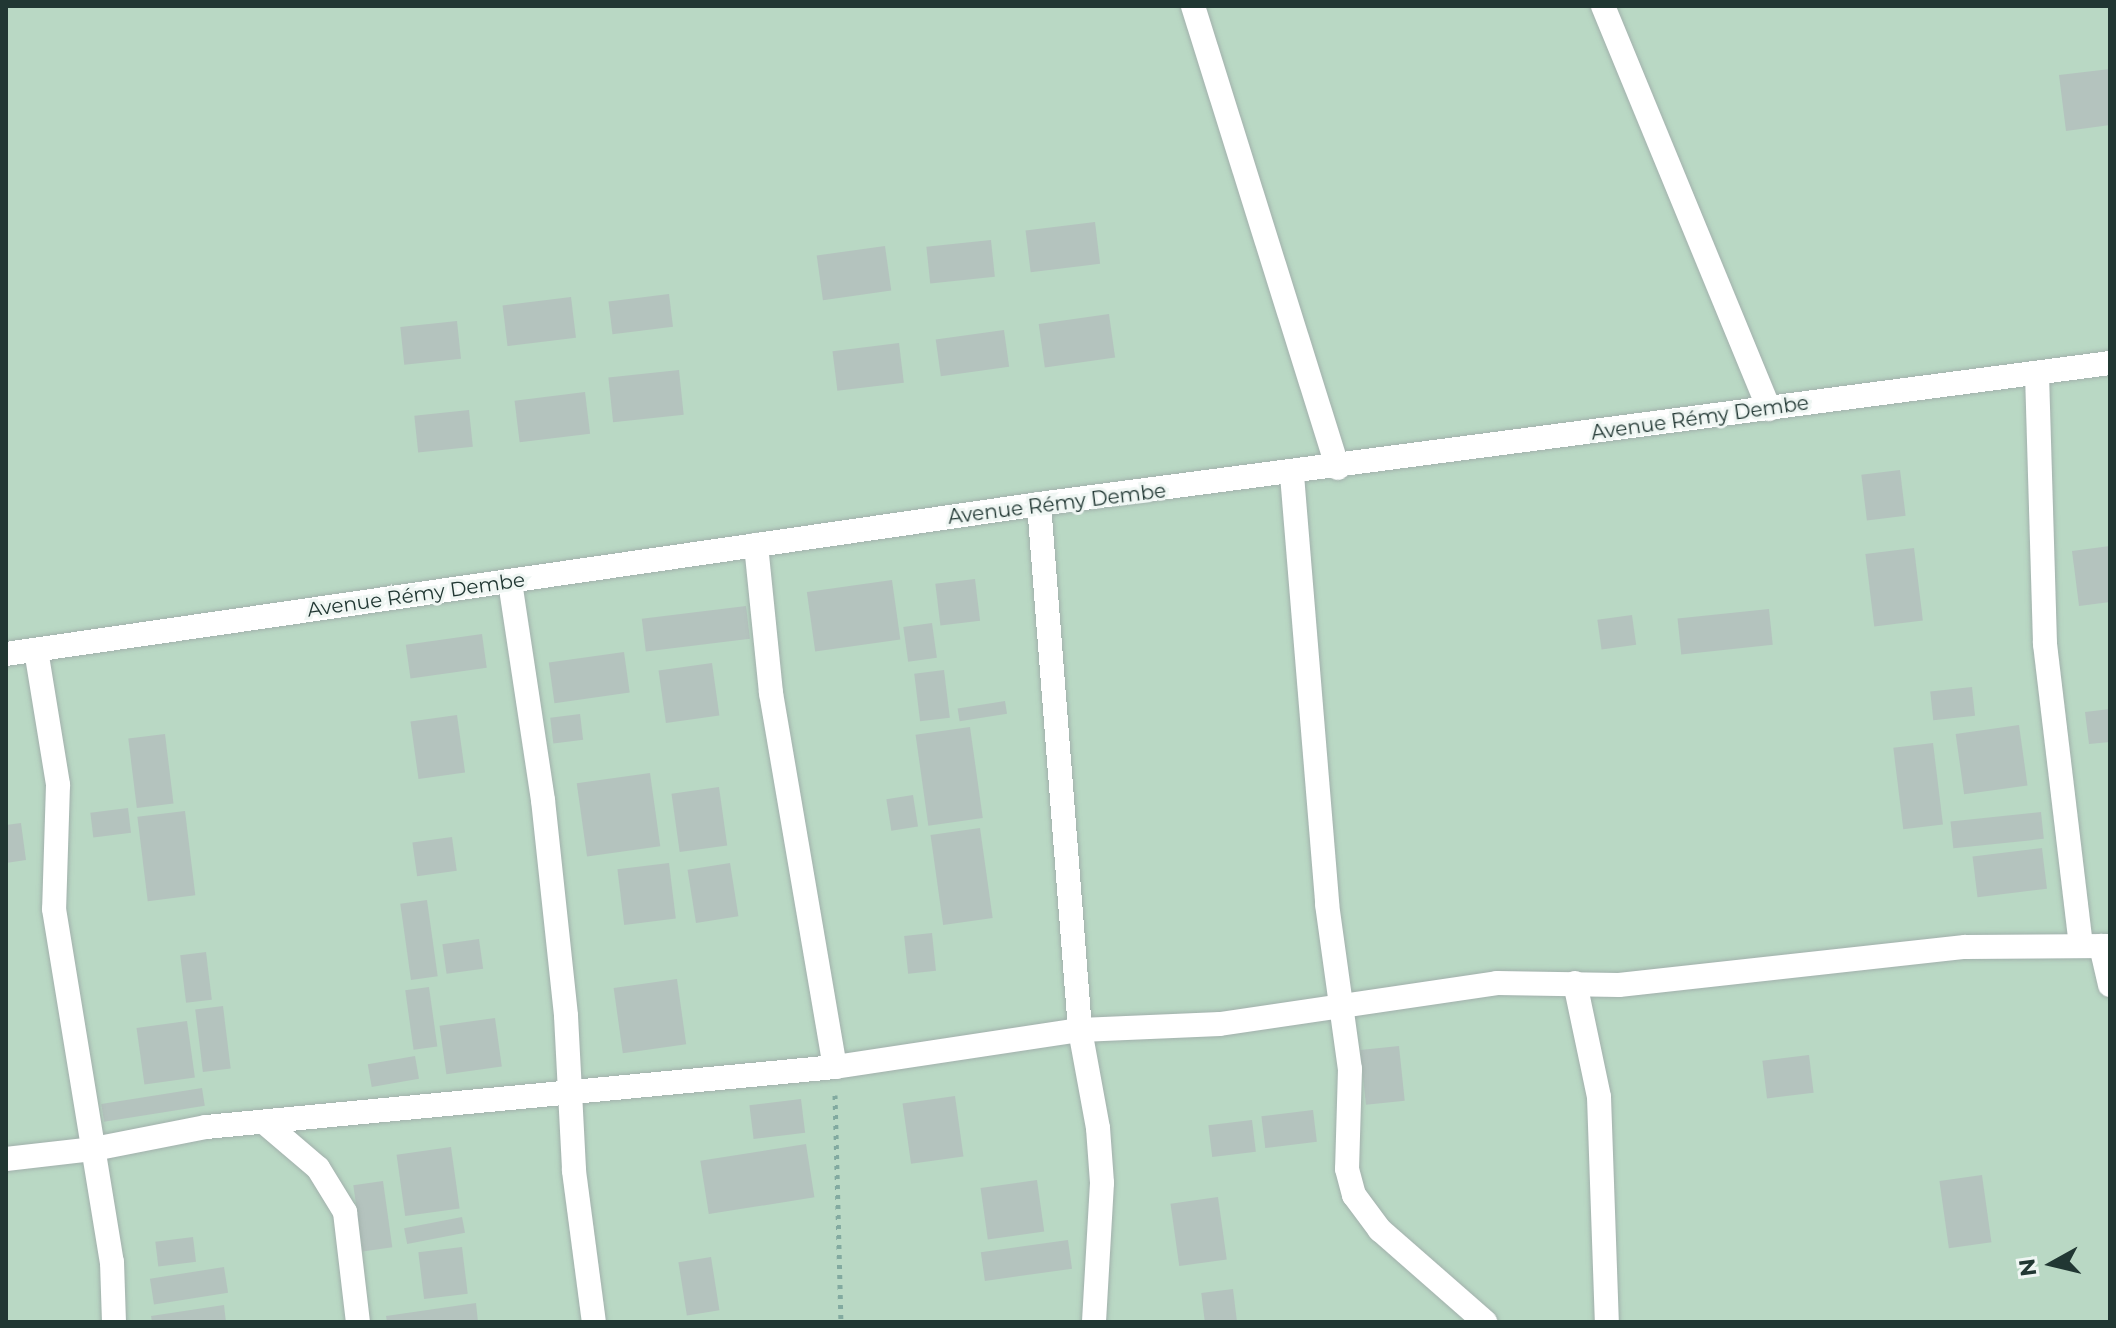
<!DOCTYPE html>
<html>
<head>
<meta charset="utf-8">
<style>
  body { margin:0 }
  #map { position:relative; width:2116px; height:1328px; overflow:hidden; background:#dfe9e5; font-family:Montserrat,sans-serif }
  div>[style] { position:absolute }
  .green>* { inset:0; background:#b9d8c4; transform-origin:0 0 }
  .building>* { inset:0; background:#b4c3be; transform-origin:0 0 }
  .path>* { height:5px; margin-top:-2.5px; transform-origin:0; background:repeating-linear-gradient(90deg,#82aaa0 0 4px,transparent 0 10px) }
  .roads { filter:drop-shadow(0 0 2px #a2b0ac) drop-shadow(0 0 2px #a2b0ac) }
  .street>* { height:24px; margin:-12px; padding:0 12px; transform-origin:12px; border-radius:12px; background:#fff }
  .secondary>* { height:24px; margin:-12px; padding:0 12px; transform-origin:12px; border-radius:12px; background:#fff }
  span { translate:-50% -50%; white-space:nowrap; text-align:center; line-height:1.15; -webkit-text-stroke:6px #eff6f3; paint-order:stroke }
  .street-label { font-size:20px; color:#213733 }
  .frame { position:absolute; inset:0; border:8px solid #213733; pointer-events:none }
  .north { position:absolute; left:2012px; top:1224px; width:80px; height:80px; -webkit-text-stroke:6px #eff6f3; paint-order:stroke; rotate:262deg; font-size:22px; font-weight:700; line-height:32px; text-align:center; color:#213733 }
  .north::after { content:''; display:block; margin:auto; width:28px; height:36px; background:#213733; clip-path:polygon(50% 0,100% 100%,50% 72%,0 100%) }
</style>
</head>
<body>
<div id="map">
  <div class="green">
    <i style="left:6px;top:6px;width:2104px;height:1316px"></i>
  </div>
  <div class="building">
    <i style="clip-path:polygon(2110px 69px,2110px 125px,2066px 131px,2059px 75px)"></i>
    <i style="left:1095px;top:222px;width:42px;height:70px;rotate:83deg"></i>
    <i style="left:991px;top:240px;width:37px;height:65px;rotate:84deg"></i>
    <i style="left:885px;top:246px;width:45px;height:69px;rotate:82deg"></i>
    <i style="left:669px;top:294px;width:33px;height:61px;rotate:83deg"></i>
    <i style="left:571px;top:297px;width:41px;height:69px;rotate:83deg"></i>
    <i style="left:1109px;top:314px;width:44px;height:71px;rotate:82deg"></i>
    <i style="left:457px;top:321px;width:38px;height:57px;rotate:84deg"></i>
    <i style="left:1004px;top:330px;width:37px;height:69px;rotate:82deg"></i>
    <i style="left:899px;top:343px;width:40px;height:67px;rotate:83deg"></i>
    <i style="left:679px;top:370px;width:45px;height:71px;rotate:84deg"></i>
    <i style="left:585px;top:392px;width:42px;height:71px;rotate:83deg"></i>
    <i style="left:469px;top:410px;width:37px;height:55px;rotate:84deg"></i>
    <i style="left:1900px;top:470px;width:46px;height:39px;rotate:83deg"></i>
    <i style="clip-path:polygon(2110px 546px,2110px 602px,2079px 606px,2072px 551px)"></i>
    <i style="left:1914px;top:548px;width:73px;height:49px;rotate:83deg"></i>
    <i style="left:975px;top:579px;width:42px;height:40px;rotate:83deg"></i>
    <i style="left:892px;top:580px;width:60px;height:86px;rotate:82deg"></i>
    <i style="left:746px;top:606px;width:33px;height:105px;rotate:83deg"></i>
    <i style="left:1769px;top:609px;width:36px;height:92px;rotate:84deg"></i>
    <i style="left:1632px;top:615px;width:30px;height:35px;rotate:82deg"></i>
    <i style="left:932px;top:623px;width:35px;height:29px;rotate:82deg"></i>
    <i style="left:482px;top:634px;width:34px;height:77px;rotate:82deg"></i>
    <i style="left:624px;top:652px;width:41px;height:76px;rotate:82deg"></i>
    <i style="left:712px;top:663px;width:53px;height:54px;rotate:82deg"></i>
    <i style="left:944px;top:670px;width:48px;height:30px;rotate:83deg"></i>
    <i style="left:1972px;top:687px;width:29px;height:42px;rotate:84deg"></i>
    <i style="left:1005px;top:701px;width:13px;height:48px;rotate:81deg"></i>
    <i style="clip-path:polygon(2110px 709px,2110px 742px,2089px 744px,2085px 712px)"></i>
    <i style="left:580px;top:714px;width:26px;height:30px;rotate:83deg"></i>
    <i style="left:457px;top:715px;width:58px;height:47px;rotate:82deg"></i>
    <i style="left:2019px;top:725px;width:61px;height:64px;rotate:82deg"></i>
    <i style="left:970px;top:727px;width:92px;height:55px;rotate:82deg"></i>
    <i style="left:165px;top:734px;width:70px;height:37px;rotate:83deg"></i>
    <i style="left:1933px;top:743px;width:82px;height:40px;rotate:83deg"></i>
    <i style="left:650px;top:773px;width:74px;height:74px;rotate:82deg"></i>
    <i style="left:719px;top:787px;width:59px;height:48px;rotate:82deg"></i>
    <i style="left:913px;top:795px;width:32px;height:27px;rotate:81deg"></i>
    <i style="left:128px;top:808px;width:25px;height:38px;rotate:83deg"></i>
    <i style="left:185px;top:811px;width:85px;height:48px;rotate:83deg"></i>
    <i style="left:2041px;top:812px;width:27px;height:91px;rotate:84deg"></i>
    <i style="clip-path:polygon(21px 823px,26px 860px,6px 863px,6px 825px)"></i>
    <i style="left:980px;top:828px;width:91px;height:50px;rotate:82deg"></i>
    <i style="left:452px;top:837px;width:34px;height:40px;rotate:82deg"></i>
    <i style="left:2042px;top:848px;width:41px;height:70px;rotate:83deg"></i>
    <i style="left:669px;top:863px;width:56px;height:52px;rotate:83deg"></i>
    <i style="left:730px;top:863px;width:54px;height:43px;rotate:81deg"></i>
    <i style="left:427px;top:900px;width:77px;height:27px;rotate:82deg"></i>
    <i style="left:932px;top:933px;width:38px;height:28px;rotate:84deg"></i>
    <i style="left:479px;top:939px;width:30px;height:37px;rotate:82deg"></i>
    <i style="left:206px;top:952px;width:48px;height:26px;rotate:83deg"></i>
    <i style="left:677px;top:979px;width:66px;height:64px;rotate:82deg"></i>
    <i style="left:429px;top:987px;width:60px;height:24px;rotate:82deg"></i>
    <i style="left:223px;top:1006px;width:63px;height:28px;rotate:83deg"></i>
    <i style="left:495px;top:1018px;width:49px;height:56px;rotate:82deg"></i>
    <i style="left:187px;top:1021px;width:57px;height:51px;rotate:82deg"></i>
    <i style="left:1399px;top:1046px;width:55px;height:39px;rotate:84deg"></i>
    <i style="left:1809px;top:1055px;width:38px;height:47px;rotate:83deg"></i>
    <i style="left:415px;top:1056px;width:23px;height:48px;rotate:80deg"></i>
    <i style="left:202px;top:1088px;width:18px;height:102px;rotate:81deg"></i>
    <i style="left:955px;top:1096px;width:61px;height:53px;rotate:82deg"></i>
    <i style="left:801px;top:1099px;width:34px;height:52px;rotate:83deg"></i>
    <i style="left:1313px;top:1110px;width:32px;height:52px;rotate:83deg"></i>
    <i style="left:1252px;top:1120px;width:32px;height:44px;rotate:83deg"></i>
    <i style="left:806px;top:1144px;width:54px;height:107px;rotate:81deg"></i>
    <i style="left:451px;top:1147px;width:62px;height:55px;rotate:82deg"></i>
    <i style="left:1982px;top:1175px;width:68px;height:43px;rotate:82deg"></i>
    <i style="left:1037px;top:1180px;width:52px;height:57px;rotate:82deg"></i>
    <i style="left:383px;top:1181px;width:67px;height:30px;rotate:82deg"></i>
    <i style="left:1218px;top:1197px;width:63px;height:48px;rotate:82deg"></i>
    <i style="left:462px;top:1217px;width:16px;height:59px;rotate:79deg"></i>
    <i style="left:193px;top:1237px;width:25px;height:38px;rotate:83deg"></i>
    <i style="left:1068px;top:1240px;width:29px;height:88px;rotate:82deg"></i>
    <i style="left:462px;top:1247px;width:47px;height:44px;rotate:83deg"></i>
    <i style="left:711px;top:1257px;width:54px;height:33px;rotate:81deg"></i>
    <i style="left:224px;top:1267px;width:26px;height:75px;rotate:81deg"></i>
    <i style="left:1233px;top:1289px;width:33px;height:32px;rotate:83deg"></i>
    <i style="clip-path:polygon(476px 1303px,478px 1322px,387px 1322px,386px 1316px)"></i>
    <i style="clip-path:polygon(224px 1305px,226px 1322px,152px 1322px,151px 1316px)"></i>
  </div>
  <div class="path">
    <i style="left:835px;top:1095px;width:227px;rotate:88.5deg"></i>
  </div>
  <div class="roads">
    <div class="street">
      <i style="left:1193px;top:6px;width:484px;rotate:72.6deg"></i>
      <i style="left:1603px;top:6px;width:436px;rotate:67.6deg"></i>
      <i style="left:2037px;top:374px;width:270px;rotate:88.3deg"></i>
      <i style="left:2045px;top:644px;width:302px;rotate:83.2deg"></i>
      <i style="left:1292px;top:475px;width:430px;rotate:85.3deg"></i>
      <i style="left:1327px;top:904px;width:167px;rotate:82.1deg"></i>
      <i style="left:1350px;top:1069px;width:100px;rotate:91.7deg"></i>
      <i style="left:1347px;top:1169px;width:27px;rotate:75deg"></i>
      <i style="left:1354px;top:1195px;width:44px;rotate:53.4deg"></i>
      <i style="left:1380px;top:1230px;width:140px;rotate:41.2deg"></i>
      <i style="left:1039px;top:504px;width:528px;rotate:85.54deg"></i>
      <i style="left:1080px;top:1030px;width:100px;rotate:79.6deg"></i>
      <i style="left:1098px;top:1128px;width:55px;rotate:85.8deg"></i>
      <i style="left:1102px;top:1183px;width:139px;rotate:93.3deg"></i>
      <i style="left:756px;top:545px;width:149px;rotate:84.2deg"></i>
      <i style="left:771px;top:693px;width:379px;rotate:80.3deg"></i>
      <i style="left:510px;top:582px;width:220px;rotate:81.4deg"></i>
      <i style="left:543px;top:800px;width:217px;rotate:83.9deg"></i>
      <i style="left:566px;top:1016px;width:155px;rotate:87deg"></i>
      <i style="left:574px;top:1171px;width:152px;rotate:82.5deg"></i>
      <i style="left:36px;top:650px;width:137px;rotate:80.7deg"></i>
      <i style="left:58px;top:785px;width:124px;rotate:91.8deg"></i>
      <i style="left:54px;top:909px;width:358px;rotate:80.7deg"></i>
      <i style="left:112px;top:1262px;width:60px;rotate:88.1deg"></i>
      <i style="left:2101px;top:946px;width:40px;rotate:77deg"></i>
      <i style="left:1575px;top:983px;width:116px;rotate:78.1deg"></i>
      <i style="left:1599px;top:1097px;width:225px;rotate:88deg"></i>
      <i style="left:264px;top:1122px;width:71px;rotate:40.4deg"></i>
      <i style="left:318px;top:1168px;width:52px;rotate:58.5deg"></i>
      <i style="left:345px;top:1212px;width:111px;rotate:83.3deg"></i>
      <i style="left:6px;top:1159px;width:89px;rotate:-6.5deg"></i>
      <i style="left:94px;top:1149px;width:114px;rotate:-11.1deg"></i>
      <i style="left:206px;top:1127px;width:632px;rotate:-5.45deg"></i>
      <i style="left:835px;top:1067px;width:248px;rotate:-8.6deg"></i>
      <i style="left:1080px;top:1030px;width:140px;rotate:-2.5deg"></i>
      <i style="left:1220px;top:1024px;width:280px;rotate:-8.4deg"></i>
      <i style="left:1497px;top:983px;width:122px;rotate:0.9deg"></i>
      <i style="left:1619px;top:985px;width:348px;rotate:-6.3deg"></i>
      <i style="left:1965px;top:947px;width:145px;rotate:-0.4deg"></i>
    </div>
    <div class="secondary">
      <i style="left:6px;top:654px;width:1044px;rotate:-8.26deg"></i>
      <i style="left:1039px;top:504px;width:1080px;rotate:-7.5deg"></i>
    </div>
  </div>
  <div class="street-label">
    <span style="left:1700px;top:418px;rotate:-8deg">Avenue Rémy Dembe</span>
    <span style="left:1057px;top:504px;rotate:-7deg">Avenue Rémy Dembe</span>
    <span style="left:416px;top:595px;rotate:-8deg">Avenue Rémy Dembe</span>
  </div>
  <div class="frame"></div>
  <div class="north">N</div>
</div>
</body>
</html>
